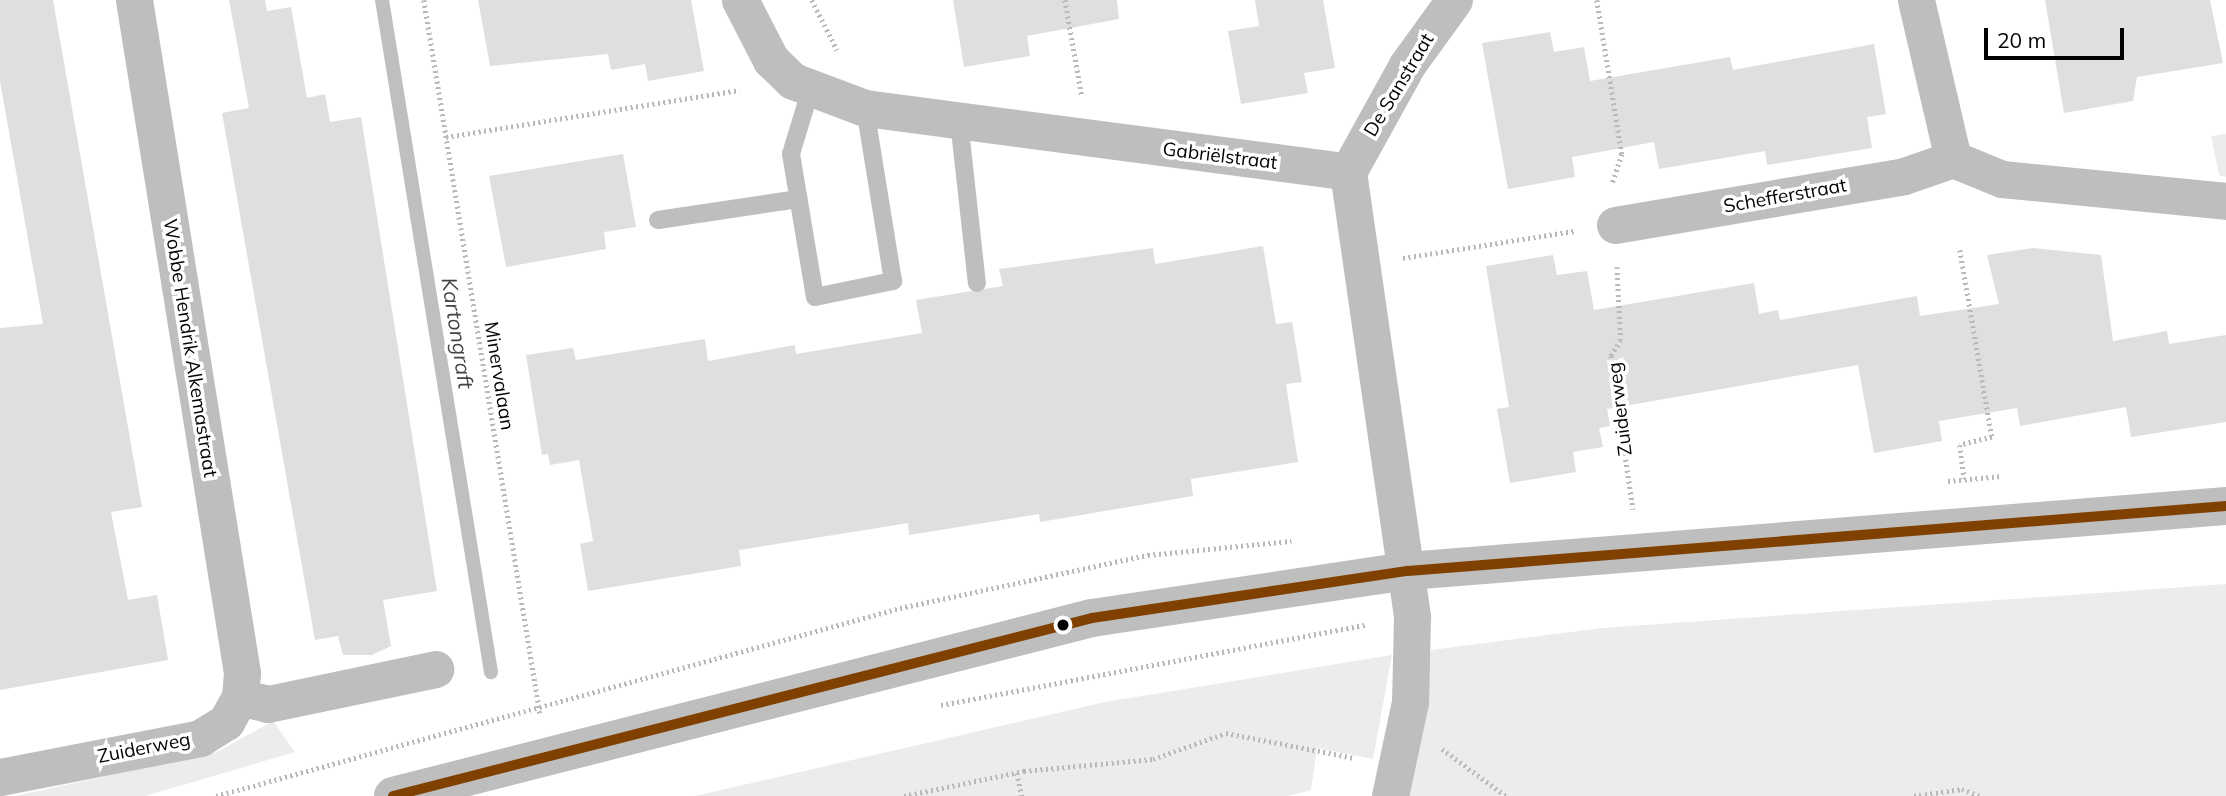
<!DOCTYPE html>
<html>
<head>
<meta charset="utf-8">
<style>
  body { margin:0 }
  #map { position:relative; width:2226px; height:796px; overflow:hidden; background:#fff; font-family:Mulish,sans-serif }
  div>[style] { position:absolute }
  .green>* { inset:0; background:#ececec }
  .stream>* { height:14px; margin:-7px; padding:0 7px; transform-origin:7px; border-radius:7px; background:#bfbfbf }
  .building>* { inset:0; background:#dfdfdf }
  .path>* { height:4.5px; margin-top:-2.25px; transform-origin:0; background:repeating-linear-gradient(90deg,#b9b9b9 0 2px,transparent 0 5.5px) }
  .service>* { height:18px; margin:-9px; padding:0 9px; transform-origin:9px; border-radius:9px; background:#bebebe }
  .minor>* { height:37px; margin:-18.5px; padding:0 18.5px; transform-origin:18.5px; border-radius:18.5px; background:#bebebe }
  .tertiary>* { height:38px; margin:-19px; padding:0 19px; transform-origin:19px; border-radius:19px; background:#bebebe }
  .bus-1>* { height:10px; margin:-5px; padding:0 5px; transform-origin:5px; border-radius:5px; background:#804000 }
  .dots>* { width:19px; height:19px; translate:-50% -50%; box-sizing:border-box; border:4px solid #fff; border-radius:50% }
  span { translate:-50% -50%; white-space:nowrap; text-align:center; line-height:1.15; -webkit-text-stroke:7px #fff; paint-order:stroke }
  .street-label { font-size:19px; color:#000 }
  .water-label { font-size:21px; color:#444; font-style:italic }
  .scale { position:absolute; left:1984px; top:28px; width:140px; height:32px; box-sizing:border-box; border:4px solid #000; border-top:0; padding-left:9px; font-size:21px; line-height:24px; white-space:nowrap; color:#000; -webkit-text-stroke:5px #fff; paint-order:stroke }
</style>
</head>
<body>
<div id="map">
  <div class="green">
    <i style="clip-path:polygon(2226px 134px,2226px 177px,2219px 175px,2211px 136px)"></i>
    <i style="clip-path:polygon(2226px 584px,2226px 796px,1405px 796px,1431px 650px,1602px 628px)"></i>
    <i style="clip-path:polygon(1392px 655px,1373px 759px,1317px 748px,1311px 790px,1288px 796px,695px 796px,1105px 702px)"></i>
    <i style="clip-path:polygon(273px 721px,295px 752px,145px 796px,15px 796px,217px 752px)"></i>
  </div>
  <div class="stream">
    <i style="left:382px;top:0;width:681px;rotate:80.79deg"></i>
  </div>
  <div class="building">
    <i style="clip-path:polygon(0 0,53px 0,142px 507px,111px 512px,128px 600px,157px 595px,168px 660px,0 690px,0 328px,43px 324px,0 81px)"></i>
    <i style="clip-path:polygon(229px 0,265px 0,267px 11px,291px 7px,307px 98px,325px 94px,330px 122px,361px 117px,437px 591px,383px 600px,391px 646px,372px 655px,343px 655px,338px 636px,315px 640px,222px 113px,249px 108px)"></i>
    <i style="clip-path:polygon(478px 0,691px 0,704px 71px,648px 81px,645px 64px,611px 70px,608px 54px,490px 66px)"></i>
    <i style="clip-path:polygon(953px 0,1117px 0,1119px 19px,1027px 36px,1030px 56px,964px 67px)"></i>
    <i style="clip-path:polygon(1255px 0,1323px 0,1335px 68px,1304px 73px,1308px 93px,1241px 104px,1228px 31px,1259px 26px)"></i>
    <i style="clip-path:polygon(2045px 0,2210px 0,2223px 63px,2137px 77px,2133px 101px,2064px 113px)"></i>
    <i style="clip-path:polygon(1550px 32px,1554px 52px,1584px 47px,1590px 81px,1730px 57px,1733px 70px,1874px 44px,1886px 114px,1867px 117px,1872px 148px,1767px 165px,1765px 151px,1659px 169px,1654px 142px,1572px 157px,1575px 177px,1508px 189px,1482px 43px)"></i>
    <i style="clip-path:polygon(623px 154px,636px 227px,604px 232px,606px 249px,506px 267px,489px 176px)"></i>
    <i style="clip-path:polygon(1263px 246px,1276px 324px,1292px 322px,1302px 382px,1286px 384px,1298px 462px,1191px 479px,1193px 496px,1040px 522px,1039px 514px,909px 535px,908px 523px,853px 532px,739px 550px,741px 566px,588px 591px,580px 544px,593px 541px,579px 460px,550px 465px,548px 454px,542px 455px,526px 355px,573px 348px,576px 360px,705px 339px,708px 361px,795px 345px,796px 354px,922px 333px,916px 300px,1003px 286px,999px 269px,1153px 248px,1155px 264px)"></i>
    <i style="clip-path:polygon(2033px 248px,2101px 255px,2113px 341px,2167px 331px,2169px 344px,2226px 335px,2226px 422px,2131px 437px,2126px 407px,2020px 426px,2017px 408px,1939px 421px,1942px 441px,1874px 453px,1858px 365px,1607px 409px,1610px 426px,1599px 428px,1603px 447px,1573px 452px,1576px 472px,1510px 483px,1497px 409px,1509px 407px,1486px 266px,1553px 255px,1557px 275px,1587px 271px,1594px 310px,1754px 283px,1759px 314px,1778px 310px,1780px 320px,1917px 296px,1920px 316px,1999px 304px,1987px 255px)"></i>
  </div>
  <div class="path">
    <i style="left:424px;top:0;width:723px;rotate:80.77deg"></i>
    <i style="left:812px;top:0;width:56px;rotate:63.4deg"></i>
    <i style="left:1065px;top:0;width:97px;rotate:80deg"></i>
    <i style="left:1597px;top:0;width:156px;rotate:80.8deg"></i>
    <i style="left:1622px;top:154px;width:32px;rotate:108deg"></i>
    <i style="left:446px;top:137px;width:297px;rotate:-9.1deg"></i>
    <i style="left:1960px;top:250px;width:190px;rotate:80.3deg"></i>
    <i style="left:1992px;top:437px;width:33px;rotate:166deg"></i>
    <i style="left:1960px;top:445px;width:34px;rotate:83deg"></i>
    <i style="left:1403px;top:258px;width:173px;rotate:-9deg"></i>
    <i style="left:1617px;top:267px;width:73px;rotate:86.9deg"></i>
    <i style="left:1621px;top:340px;width:19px;rotate:122deg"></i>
    <i style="left:1611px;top:356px;width:155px;rotate:81.8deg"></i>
    <i style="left:1948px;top:481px;width:54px;rotate:-5.3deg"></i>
    <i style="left:941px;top:705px;width:432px;rotate:-10.7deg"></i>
    <i style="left:1442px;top:749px;width:79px;rotate:36.3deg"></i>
    <i style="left:1017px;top:773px;width:24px;rotate:78deg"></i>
    <i style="left:216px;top:796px;width:709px;rotate:-15.37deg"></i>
    <i style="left:900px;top:608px;width:254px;rotate:-12.1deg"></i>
    <i style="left:1148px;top:555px;width:144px;rotate:-5.6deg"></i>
    <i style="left:904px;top:796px;width:123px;rotate:-11.8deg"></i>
    <i style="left:1024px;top:771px;width:130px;rotate:-5.3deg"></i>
    <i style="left:1153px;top:759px;width:77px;rotate:-19.6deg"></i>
    <i style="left:1226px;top:733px;width:131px;rotate:11deg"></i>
    <i style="left:1914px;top:796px;width:49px;rotate:-8.3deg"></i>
    <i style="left:1962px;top:789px;width:19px;rotate:21deg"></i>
  </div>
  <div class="service">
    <i style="left:811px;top:88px;width:69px;rotate:106.9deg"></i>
    <i style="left:791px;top:154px;width:145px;rotate:80.5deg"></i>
    <i style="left:815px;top:297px;width:80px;rotate:-11.6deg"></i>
    <i style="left:893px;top:281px;width:175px;rotate:-99.2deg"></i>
    <i style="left:959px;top:121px;width:163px;rotate:83.7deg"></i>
    <i style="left:658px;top:220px;width:142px;rotate:-8.5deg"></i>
  </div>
  <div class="minor">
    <i style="left:134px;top:0;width:682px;rotate:80.88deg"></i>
    <i style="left:242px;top:673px;width:24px;rotate:95deg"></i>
    <i style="left:740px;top:0;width:68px;rotate:62.7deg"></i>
    <i style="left:771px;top:60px;width:30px;rotate:44deg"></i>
    <i style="left:793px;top:81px;width:77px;rotate:20.6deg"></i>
    <i style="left:865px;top:108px;width:487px;rotate:7.5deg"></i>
    <i style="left:1348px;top:172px;width:450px;rotate:81.8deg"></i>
    <i style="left:1412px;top:617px;width:85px;rotate:91.3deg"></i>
    <i style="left:1410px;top:702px;width:96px;rotate:102deg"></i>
    <i style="left:1916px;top:0;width:163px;rotate:76.9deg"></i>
    <i style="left:1348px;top:172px;width:122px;rotate:-61.1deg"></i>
    <i style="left:1407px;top:65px;width:80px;rotate:-54.1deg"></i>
    <i style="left:1615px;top:225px;width:293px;rotate:-9.6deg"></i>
    <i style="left:1904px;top:176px;width:52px;rotate:-19.1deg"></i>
    <i style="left:1953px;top:159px;width:53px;rotate:22.2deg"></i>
    <i style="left:2002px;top:179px;width:225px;rotate:5.6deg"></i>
    <i style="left:0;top:777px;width:204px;rotate:-11deg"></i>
    <i style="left:200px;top:738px;width:31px;rotate:-32deg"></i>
    <i style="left:226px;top:722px;width:29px;rotate:-61deg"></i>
    <i style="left:240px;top:697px;width:29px;rotate:14deg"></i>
    <i style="left:268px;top:704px;width:171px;rotate:-11.8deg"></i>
  </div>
  <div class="tertiary">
    <i style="left:393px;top:796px;width:721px;rotate:-14.29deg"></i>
    <i style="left:1092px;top:618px;width:319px;rotate:-8.5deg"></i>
    <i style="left:1408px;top:571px;width:821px;rotate:-4.54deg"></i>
  </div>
  <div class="bus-1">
    <i style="left:393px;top:796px;width:721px;rotate:-14.29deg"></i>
    <i style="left:1092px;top:618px;width:319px;rotate:-8.5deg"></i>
    <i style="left:1408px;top:571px;width:821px;rotate:-4.54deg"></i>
  </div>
  <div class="dots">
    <i style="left:1063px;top:625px;background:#000"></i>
  </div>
  <div class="street-label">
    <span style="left:1399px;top:85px;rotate:-59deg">De Sanstraat</span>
    <span style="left:1220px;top:156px;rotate:7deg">Gabriëlstraat</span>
    <span style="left:1785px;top:196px;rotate:-10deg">Schefferstraat</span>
    <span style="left:190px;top:348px;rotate:81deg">Wobbe Hendrik Alkemastraat</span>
    <span style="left:499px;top:376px;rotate:81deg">Minervalaan</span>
    <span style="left:1620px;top:409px;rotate:-97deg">Zuiderweg</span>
    <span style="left:144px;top:748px;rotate:-11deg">Zuiderweg</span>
  </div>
  <div class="water-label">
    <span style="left:458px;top:333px;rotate:81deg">Kartongraft</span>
  </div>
  <div class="scale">20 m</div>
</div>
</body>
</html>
